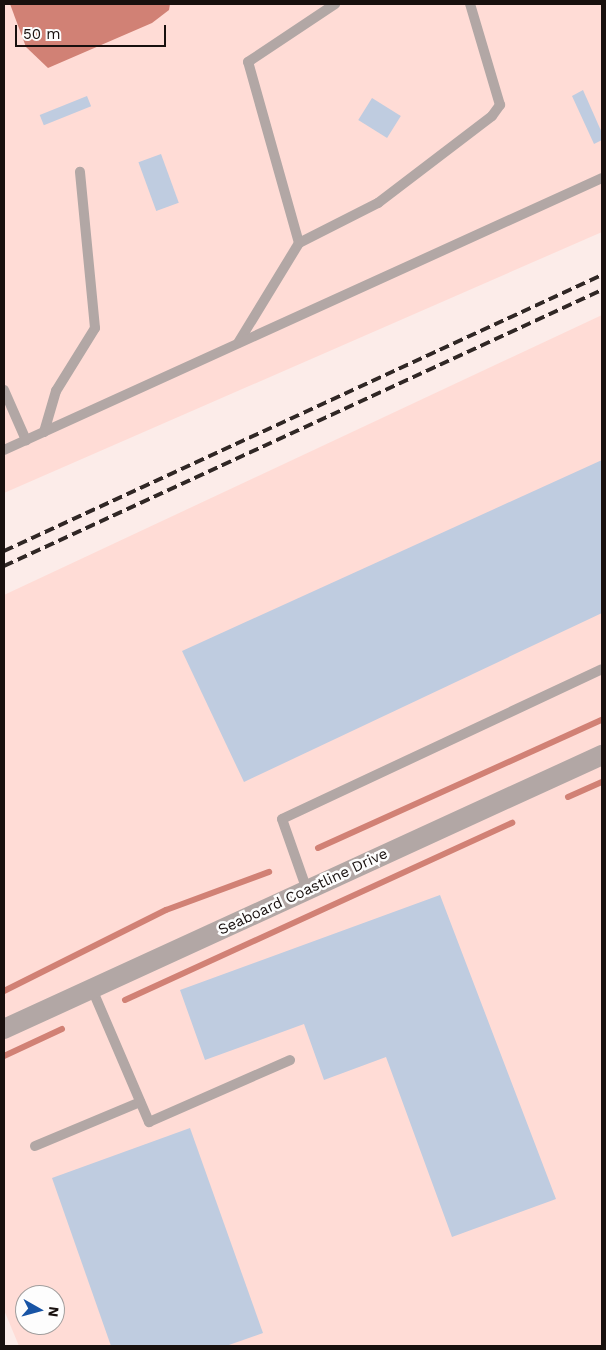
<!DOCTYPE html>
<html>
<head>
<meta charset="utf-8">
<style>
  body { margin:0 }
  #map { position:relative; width:606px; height:1350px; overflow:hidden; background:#fcece9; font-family:"Work Sans",sans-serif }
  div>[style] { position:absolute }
  .built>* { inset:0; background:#ffdcd6 }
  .water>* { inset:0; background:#d18175 }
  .stream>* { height:6px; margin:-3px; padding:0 3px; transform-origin:3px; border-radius:3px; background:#d18175 }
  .building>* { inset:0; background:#bfcce0; transform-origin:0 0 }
  .lane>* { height:10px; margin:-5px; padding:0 5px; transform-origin:5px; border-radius:5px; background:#b2a7a5 }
  .street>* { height:20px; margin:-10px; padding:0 10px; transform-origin:10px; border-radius:10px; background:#b2a7a5 }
  .rail>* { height:4px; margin-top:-2px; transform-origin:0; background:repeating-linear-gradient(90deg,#302725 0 10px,transparent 0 15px) }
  span { translate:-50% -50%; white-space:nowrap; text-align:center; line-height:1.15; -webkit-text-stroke:5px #fdfdfd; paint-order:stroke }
  .street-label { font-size:15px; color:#18100e }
  .frame { position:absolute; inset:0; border:5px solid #18100e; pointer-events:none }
  .north { position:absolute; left:15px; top:1285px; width:50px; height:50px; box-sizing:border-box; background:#fdfdfd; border:1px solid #a19e9d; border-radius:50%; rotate:97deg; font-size:14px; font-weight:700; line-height:20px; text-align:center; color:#18100e }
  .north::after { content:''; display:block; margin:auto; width:18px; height:22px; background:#1854a5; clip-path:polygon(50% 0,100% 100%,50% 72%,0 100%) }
  .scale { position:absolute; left:15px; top:25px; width:151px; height:22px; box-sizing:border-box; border:2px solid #18100e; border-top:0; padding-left:6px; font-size:15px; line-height:18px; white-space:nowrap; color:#18100e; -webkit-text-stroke:4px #fdfdfd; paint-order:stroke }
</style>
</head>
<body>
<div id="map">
  <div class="built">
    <i style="clip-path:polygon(4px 4px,602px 4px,602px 232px,4px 493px)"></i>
    <i style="clip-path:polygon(evenodd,602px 315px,602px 1346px,19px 1346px,4px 1310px,4px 595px,602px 315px,25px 1295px,55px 1295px,55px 1325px,25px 1325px,25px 1295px)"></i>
  </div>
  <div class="water">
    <i style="clip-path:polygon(10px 4px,170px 4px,169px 10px,152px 23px,48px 68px,26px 47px)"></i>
  </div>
  <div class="stream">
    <i style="left:568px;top:797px;width:37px;rotate:-24deg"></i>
    <i style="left:318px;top:848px;width:312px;rotate:-24.3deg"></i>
    <i style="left:4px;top:991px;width:181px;rotate:-26.6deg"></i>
    <i style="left:166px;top:910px;width:110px;rotate:-20.3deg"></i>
    <i style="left:125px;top:1000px;width:426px;rotate:-24.6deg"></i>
    <i style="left:4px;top:1056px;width:64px;rotate:-25deg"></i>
  </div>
  <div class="building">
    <i style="clip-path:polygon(583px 90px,602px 133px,602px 140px,594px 144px,572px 96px)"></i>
    <i style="left:87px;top:96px;width:11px;height:51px;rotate:68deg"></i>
    <i style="left:372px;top:98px;width:34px;height:26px;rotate:32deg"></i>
    <i style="left:161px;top:154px;width:52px;height:24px;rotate:70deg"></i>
    <i style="clip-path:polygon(602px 460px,602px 613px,244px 782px,182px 651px)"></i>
    <i style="clip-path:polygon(440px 895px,556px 1199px,452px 1237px,386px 1057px,324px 1080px,304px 1024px,205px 1060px,180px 990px)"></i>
    <i style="clip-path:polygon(190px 1128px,263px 1333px,226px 1346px,111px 1346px,52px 1178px)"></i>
  </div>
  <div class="lane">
    <i style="left:299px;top:243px;width:188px;rotate:-105.7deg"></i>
    <i style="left:248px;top:62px;width:105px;rotate:-33.7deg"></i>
    <i style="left:238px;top:343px;width:117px;rotate:-58.6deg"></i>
    <i style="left:299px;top:243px;width:89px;rotate:-26.9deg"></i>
    <i style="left:378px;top:203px;width:143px;rotate:-37.3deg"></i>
    <i style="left:492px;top:116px;width:14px;rotate:-54deg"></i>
    <i style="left:500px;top:105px;width:105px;rotate:-106.5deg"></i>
    <i style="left:4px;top:390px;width:55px;rotate:66.3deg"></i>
    <i style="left:44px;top:432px;width:43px;rotate:-73.7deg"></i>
    <i style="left:56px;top:391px;width:74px;rotate:-58.2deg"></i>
    <i style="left:95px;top:328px;width:157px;rotate:-95.5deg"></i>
    <i style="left:4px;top:450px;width:657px;rotate:-24.46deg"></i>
    <i style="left:307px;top:890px;width:75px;rotate:-109.4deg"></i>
    <i style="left:282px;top:819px;width:353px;rotate:-25.1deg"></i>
    <i style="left:92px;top:989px;width:145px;rotate:66.8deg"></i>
    <i style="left:149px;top:1122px;width:154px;rotate:-23.7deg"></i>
    <i style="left:35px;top:1146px;width:114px;rotate:-22.7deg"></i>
  </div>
  <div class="street">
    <i style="left:4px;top:1029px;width:658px;rotate:-24.62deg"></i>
  </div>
  <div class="rail">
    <i style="left:4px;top:551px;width:659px;rotate:-24.78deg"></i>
    <i style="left:4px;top:566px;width:659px;rotate:-24.78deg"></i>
  </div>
  <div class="street-label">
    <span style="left:303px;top:892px;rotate:-25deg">Seaboard Coastline Drive</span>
  </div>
  <div class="frame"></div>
  <div class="north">N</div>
  <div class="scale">50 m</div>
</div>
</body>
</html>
